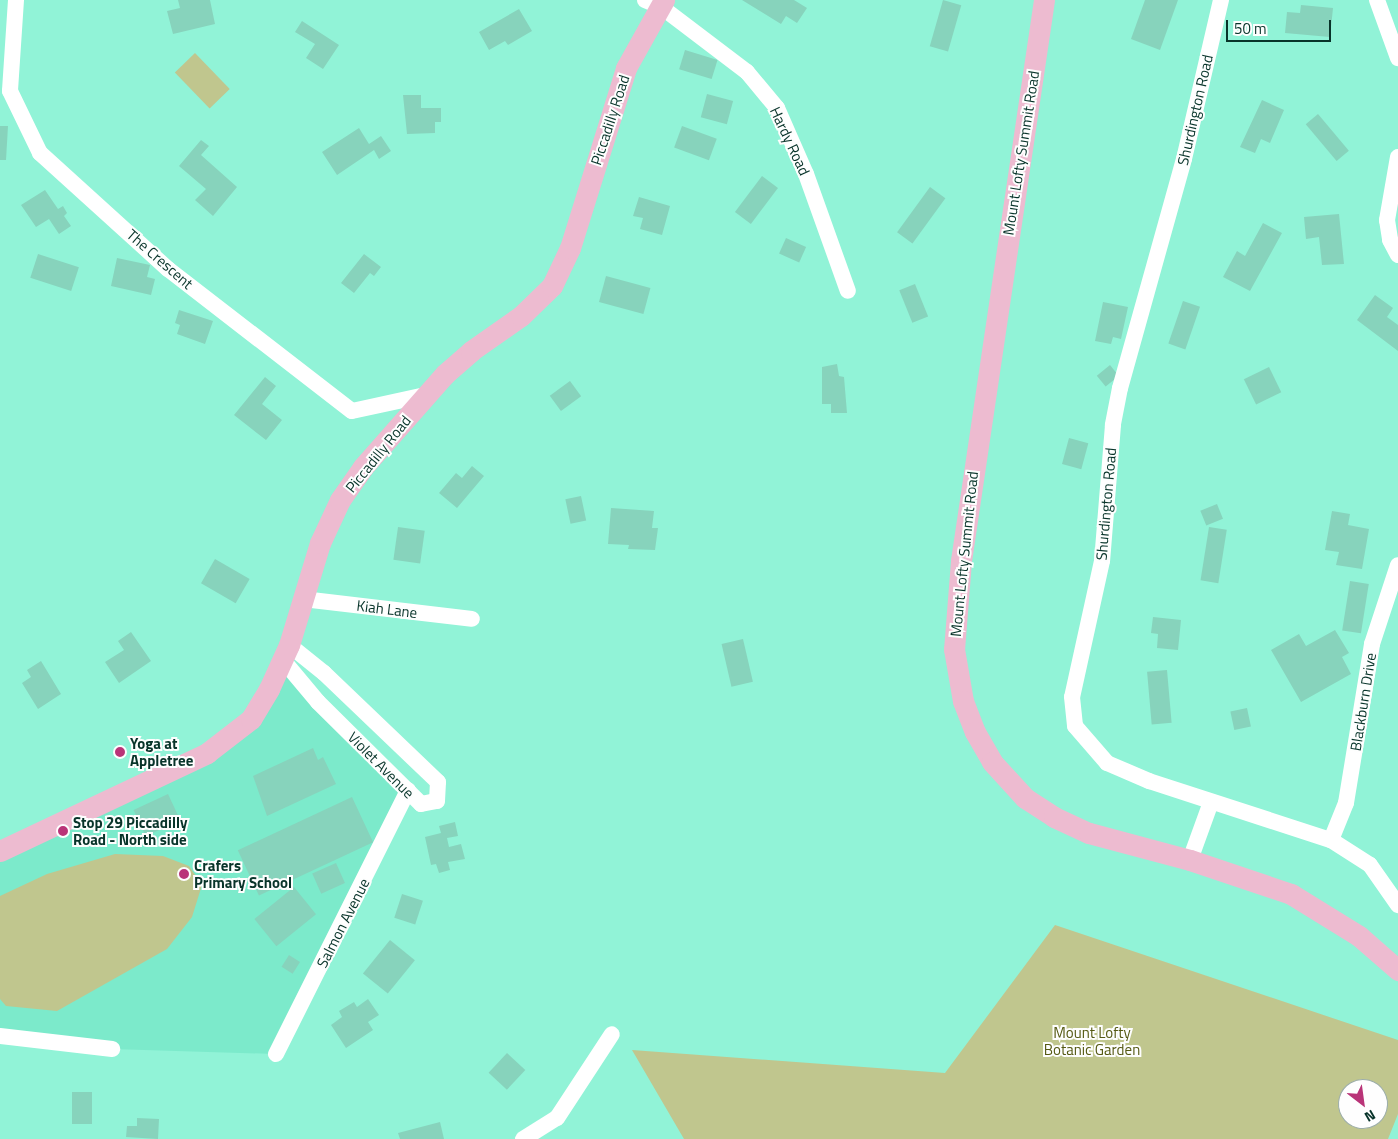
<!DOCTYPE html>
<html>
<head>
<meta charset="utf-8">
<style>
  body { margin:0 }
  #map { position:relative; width:1398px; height:1139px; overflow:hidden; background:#91f3d7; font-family:"Titillium Web",sans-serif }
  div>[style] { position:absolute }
  .built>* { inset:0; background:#7ceacb }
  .green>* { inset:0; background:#c0c68e; transform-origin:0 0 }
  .building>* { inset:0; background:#87d3bc; transform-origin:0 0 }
  .minor>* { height:16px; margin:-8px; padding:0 8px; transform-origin:8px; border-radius:8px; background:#fff }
  .major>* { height:21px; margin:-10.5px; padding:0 10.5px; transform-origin:10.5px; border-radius:10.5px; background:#edbbd0 }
  .dots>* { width:14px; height:14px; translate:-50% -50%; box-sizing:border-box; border:2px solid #fefefe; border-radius:50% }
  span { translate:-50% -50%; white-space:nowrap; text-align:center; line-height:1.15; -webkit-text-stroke:4px #fefefe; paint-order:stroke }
  .street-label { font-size:15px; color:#08342a }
  .poi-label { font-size:15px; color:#08342a; font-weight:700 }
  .left { translate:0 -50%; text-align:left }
  .park-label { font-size:15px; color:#555913 }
  .north { position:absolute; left:1338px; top:1079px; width:50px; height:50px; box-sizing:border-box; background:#fefefe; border:1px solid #9cada9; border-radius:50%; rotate:150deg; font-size:14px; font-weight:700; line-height:20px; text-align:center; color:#08342a }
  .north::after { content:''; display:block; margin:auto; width:18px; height:22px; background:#b93478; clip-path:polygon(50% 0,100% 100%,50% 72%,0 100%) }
  .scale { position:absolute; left:1226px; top:20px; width:105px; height:22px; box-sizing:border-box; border:2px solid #08342a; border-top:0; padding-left:6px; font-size:15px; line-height:18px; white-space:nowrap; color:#08342a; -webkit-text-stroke:4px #fefefe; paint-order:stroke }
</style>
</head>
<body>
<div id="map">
  <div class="built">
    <i style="clip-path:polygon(282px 659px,408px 790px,276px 1054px,112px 1049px,0 1036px,0 851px,222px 743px)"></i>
  </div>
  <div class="green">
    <i style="left:195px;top:53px;width:50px;height:28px;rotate:46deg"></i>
    <i style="clip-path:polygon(115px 854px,163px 856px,189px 866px,202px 885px,192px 917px,167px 949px,57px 1011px,6px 1006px,0 999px,0 896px,47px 874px)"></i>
    <i style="clip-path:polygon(evenodd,1055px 925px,1398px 1040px,1398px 1114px,1388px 1139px,684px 1139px,632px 1050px,945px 1073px,1055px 925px,1348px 1089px,1378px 1089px,1378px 1119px,1348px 1119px,1348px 1089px)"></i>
  </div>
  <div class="building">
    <i style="clip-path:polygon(178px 0,210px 0,215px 24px,173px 34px,167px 11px,180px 8px)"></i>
    <i style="clip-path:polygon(742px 0,794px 0,807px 8px,797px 23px,786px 16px,781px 24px)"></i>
    <i style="left:943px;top:0;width:19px;height:48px;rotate:16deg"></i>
    <i style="clip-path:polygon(1145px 0,1178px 0,1160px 50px,1131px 39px)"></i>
    <i style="clip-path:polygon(1301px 5px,1333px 8px,1330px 37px,1285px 33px,1287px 12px,1300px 13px)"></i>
    <i style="clip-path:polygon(519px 9px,532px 31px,508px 45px,505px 41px,489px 50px,479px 32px)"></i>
    <i style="clip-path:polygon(302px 21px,339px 45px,323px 69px,306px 58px,315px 44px,295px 32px)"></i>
    <i style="left:685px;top:50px;width:34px;height:20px;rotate:17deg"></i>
    <i style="left:707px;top:94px;width:27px;height:24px;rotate:15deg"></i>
    <i style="clip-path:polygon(403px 95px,421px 95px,421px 108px,441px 108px,441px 122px,435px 122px,435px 133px,407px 134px)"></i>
    <i style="clip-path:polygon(1262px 100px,1284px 110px,1270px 143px,1261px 139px,1255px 153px,1240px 147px)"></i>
    <i style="left:1318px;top:114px;width:48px;height:16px;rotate:50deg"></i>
    <i style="clip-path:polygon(0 126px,8px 126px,6px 160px,0 160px)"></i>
    <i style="left:682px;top:126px;width:37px;height:23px;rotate:20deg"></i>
    <i style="clip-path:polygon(359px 128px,369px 144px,381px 136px,391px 151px,379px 159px,374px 150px,337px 175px,322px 152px)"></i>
    <i style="clip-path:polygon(201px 140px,209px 146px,201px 155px,237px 187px,213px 216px,195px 200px,206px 189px,179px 166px)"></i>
    <i style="left:762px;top:176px;width:20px;height:45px;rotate:37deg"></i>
    <i style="left:930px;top:187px;width:19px;height:56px;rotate:36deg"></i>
    <i style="clip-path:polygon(45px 190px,58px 209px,63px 206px,67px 213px,64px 216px,71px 226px,59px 234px,49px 219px,36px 227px,21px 205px)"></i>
    <i style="clip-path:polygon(639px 197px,670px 206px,662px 235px,640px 229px,643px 218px,633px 216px)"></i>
    <i style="clip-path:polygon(1339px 214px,1344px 264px,1322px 265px,1319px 237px,1306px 239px,1304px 217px)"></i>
    <i style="clip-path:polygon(1263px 223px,1282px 233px,1250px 291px,1223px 277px,1237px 251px,1245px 256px)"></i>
    <i style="left:786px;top:238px;width:22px;height:17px;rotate:24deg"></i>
    <i style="left:38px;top:254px;width:43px;height:25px;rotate:18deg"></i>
    <i style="clip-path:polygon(364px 254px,381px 267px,374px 276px,370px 273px,354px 293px,341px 283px)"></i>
    <i style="clip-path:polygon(117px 258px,150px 265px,147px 277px,155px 279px,151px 295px,111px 286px)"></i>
    <i style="left:606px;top:276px;width:46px;height:27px;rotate:15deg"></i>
    <i style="left:915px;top:284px;width:35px;height:17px;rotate:68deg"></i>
    <i style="clip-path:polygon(1375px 295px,1393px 308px,1387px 317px,1398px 325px,1398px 351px,1357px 320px)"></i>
    <i style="left:1183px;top:301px;width:18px;height:45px;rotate:19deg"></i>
    <i style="clip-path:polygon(1103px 302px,1128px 307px,1121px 339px,1113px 337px,1111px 344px,1095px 341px)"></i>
    <i style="clip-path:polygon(179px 310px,213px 321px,205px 344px,177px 334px,180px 325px,175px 323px)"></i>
    <i style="clip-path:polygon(837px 364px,839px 376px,844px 377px,847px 413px,831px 413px,831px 404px,822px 404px,822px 367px)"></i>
    <i style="left:1110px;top:365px;width:14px;height:17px;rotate:51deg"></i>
    <i style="left:1269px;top:367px;width:28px;height:28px;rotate:64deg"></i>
    <i style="clip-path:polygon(265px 377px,276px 386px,262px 404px,282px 420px,266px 440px,234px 415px)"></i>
    <i style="left:570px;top:381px;width:19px;height:25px;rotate:54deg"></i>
    <i style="left:1069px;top:438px;width:20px;height:27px;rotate:15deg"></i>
    <i style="clip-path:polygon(472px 466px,484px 476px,457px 508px,439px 493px,456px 473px,462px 478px)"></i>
    <i style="left:581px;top:496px;width:25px;height:16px;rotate:78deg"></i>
    <i style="left:1217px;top:504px;width:16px;height:18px;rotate:68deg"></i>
    <i style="clip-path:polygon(611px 508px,654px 511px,652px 528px,658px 528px,655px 550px,628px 549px,629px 545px,608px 544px)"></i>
    <i style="clip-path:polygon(1332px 511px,1350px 514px,1348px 525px,1369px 529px,1362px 569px,1336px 565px,1339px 552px,1325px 550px)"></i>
    <i style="left:398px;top:527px;width:27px;height:33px;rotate:8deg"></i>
    <i style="left:1209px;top:527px;width:18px;height:54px;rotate:9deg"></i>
    <i style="left:215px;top:559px;width:40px;height:28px;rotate:30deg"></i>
    <i style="left:1350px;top:581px;width:19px;height:50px;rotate:9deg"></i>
    <i style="clip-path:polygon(1153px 617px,1181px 620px,1178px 650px,1157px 648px,1158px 634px,1151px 633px)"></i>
    <i style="clip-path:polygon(1335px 630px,1349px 653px,1342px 657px,1351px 674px,1301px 702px,1271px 650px,1299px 634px,1306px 646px)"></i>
    <i style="clip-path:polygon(131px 632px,151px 661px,119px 683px,105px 662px,124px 650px,118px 641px)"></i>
    <i style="left:743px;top:639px;width:44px;height:22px;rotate:77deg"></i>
    <i style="clip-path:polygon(41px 661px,61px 694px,38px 709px,22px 683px,31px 677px,27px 670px)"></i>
    <i style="left:1167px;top:670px;width:53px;height:20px;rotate:85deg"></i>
    <i style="left:1247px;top:708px;width:19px;height:17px;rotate:78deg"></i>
    <i style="clip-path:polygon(313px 748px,318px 760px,323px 757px,336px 784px,267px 816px,253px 776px)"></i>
    <i style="left:168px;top:794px;width:29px;height:38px;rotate:65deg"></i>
    <i style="left:352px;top:797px;width:50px;height:126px;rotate:65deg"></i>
    <i style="clip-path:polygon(455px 822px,458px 836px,447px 838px,449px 847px,461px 844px,465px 859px,448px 862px,450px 870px,439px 873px,436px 864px,431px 865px,425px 837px,441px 833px,439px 826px)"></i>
    <i style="left:336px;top:863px;width:22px;height:26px;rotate:66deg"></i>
    <i style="left:294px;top:887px;width:35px;height:51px;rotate:51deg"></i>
    <i style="left:402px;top:894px;width:22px;height:25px;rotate:18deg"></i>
    <i style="left:390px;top:940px;width:32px;height:43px;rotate:39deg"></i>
    <i style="left:289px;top:955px;width:13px;height:14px;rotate:32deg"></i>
    <i style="clip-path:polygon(368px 999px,379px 1015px,368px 1022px,373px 1030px,346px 1048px,331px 1025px,342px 1017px,339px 1011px,354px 1002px,357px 1007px)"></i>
    <i style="left:507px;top:1053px;width:25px;height:27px;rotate:43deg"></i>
    <i style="left:72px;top:1092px;width:20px;height:32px"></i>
    <i style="clip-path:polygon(137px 1118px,159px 1119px,158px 1139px,126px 1137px,127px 1126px,137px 1126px)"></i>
    <i style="clip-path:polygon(440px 1122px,444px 1139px,400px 1139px,398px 1133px)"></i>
  </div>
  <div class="minor">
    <i style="left:16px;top:0;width:91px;rotate:93.8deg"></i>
    <i style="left:10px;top:91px;width:69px;rotate:64.2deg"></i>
    <i style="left:40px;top:153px;width:173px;rotate:42.2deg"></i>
    <i style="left:168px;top:269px;width:232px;rotate:37.7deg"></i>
    <i style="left:352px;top:411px;width:76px;rotate:-12.2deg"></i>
    <i style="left:645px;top:0;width:16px;rotate:22deg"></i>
    <i style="left:660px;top:6px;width:109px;rotate:37.2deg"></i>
    <i style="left:747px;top:72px;width:47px;rotate:50.2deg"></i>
    <i style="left:777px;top:108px;width:72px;rotate:66.3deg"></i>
    <i style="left:806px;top:174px;width:124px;rotate:70.3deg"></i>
    <i style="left:1221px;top:0;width:163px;rotate:103.1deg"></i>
    <i style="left:1184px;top:159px;width:238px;rotate:105.6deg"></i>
    <i style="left:1120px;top:388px;width:38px;rotate:101deg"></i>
    <i style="left:1113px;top:425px;width:136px;rotate:94.6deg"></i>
    <i style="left:1102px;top:561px;width:139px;rotate:102.4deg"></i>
    <i style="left:1072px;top:697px;width:29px;rotate:84deg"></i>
    <i style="left:1075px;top:726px;width:49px;rotate:49.1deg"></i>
    <i style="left:1107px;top:763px;width:46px;rotate:23.2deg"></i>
    <i style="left:1149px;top:781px;width:191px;rotate:18deg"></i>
    <i style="left:1331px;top:840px;width:46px;rotate:32.7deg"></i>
    <i style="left:1370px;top:865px;width:49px;rotate:55deg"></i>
    <i style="left:1377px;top:0;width:62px;rotate:70.1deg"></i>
    <i style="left:1398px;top:157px;width:64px;rotate:99.9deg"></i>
    <i style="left:1387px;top:220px;width:20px;rotate:81deg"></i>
    <i style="left:1390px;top:240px;width:17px;rotate:62deg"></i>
    <i style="left:303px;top:599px;width:170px;rotate:6.7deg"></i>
    <i style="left:282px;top:659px;width:56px;rotate:50.1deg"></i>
    <i style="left:318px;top:702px;width:145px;rotate:44.7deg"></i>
    <i style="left:421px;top:804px;width:16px;rotate:-11deg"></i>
    <i style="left:437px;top:801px;width:19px;rotate:-87deg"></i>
    <i style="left:438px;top:782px;width:158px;rotate:-136.3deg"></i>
    <i style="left:324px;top:673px;width:45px;rotate:-141.3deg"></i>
    <i style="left:1331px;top:840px;width:40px;rotate:-68deg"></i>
    <i style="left:1346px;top:803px;width:161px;rotate:-80.7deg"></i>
    <i style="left:1372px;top:644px;width:83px;rotate:-71.8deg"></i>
    <i style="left:1190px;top:860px;width:62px;rotate:-70.1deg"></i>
    <i style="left:0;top:1036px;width:113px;rotate:6.6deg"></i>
    <i style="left:276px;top:1054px;width:295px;rotate:-63.4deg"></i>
    <i style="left:523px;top:1139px;width:40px;rotate:-32deg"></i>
    <i style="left:557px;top:1118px;width:100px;rotate:-56.8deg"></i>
  </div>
  <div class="major">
    <i style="left:1044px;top:0;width:567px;rotate:98.42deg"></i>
    <i style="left:961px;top:561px;width:88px;rotate:94.5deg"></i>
    <i style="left:954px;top:649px;width:53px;rotate:80.2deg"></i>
    <i style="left:963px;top:701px;width:33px;rotate:69deg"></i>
    <i style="left:975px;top:732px;width:34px;rotate:60deg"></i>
    <i style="left:992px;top:762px;width:49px;rotate:47.5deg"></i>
    <i style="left:1025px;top:798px;width:35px;rotate:33deg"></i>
    <i style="left:1054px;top:817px;width:38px;rotate:25deg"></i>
    <i style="left:1089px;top:833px;width:105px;rotate:15deg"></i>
    <i style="left:1190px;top:860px;width:107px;rotate:18.6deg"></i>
    <i style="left:1291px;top:894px;width:80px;rotate:31.7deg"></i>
    <i style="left:1359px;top:936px;width:52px;rotate:41.1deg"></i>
    <i style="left:0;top:851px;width:229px;rotate:-25.3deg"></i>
    <i style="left:207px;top:753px;width:56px;rotate:-37.7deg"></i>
    <i style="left:251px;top:719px;width:35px;rotate:-59deg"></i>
    <i style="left:269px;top:689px;width:48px;rotate:-65.6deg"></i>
    <i style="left:289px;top:645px;width:107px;rotate:-73.1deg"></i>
    <i style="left:320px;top:543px;width:47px;rotate:-65.1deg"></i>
    <i style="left:340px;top:500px;width:40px;rotate:-55.1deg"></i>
    <i style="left:363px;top:467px;width:124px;rotate:-48.6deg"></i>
    <i style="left:445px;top:374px;width:35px;rotate:-41deg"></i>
    <i style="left:471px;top:351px;width:61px;rotate:-35deg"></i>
    <i style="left:521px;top:316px;width:43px;rotate:-44.1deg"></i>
    <i style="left:552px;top:286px;width:42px;rotate:-64.7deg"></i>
    <i style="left:570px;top:248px;width:189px;rotate:-72.7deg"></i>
    <i style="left:626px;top:68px;width:78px;rotate:-60.8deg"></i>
  </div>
  <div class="dots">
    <i style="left:120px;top:752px;background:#b93478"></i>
    <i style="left:63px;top:831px;background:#b93478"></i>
    <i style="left:184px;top:874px;background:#b93478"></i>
  </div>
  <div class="street-label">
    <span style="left:1195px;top:110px;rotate:-77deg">Shurdington Road</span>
    <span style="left:610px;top:120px;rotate:-72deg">Piccadilly Road</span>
    <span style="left:790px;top:141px;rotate:65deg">Hardy Road</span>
    <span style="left:1021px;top:153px;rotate:-81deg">Mount Lofty Summit Road</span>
    <span style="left:160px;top:259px;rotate:41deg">The Crescent</span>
    <span style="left:378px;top:454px;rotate:-51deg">Piccadilly Road</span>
    <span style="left:1106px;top:504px;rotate:-85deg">Shurdington Road</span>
    <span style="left:964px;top:554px;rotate:-84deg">Mount Lofty Summit Road</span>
    <span style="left:387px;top:609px;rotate:7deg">Kiah Lane</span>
    <span style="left:1363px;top:702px;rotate:-81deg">Blackburn Drive</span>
    <span style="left:381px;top:765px;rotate:45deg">Violet Avenue</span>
    <span style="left:343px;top:923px;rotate:-63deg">Salmon Avenue</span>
  </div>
  <div class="poi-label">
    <span class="left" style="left:130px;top:752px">Yoga at<br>Appletree</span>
    <span class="left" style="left:73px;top:831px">Stop 29 Piccadilly<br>Road - North side</span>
    <span class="left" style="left:194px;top:874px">Crafers<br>Primary School</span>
  </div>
  <div class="park-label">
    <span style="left:1092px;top:1041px">Mount Lofty<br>Botanic Garden</span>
  </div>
  <div class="north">N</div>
  <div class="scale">50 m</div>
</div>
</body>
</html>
